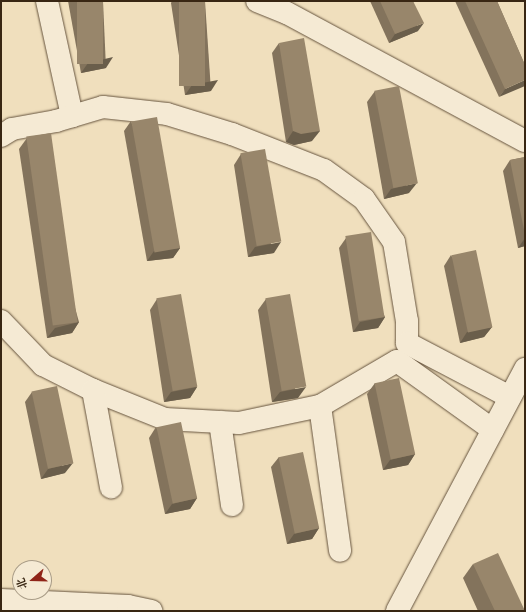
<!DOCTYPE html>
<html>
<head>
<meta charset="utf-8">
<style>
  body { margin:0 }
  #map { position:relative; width:526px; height:612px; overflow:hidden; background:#f0dfbd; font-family:"EB Garamond","Noto Serif SC",serif }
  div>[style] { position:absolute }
  .roads { filter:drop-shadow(0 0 1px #66543e) drop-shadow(0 0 1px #66543e) }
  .minor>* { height:22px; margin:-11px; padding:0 11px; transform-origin:11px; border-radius:11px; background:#f5ead4 }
  .wall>* { inset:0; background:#83735c }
  .shaded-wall>* { inset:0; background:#6a5e4b }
  .building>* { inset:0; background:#98866b; transform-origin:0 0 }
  span { translate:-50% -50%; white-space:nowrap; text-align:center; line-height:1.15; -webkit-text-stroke:3px #f5ead4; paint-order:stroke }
  .frame { position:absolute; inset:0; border:2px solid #382613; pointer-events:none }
  .north { position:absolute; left:12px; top:560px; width:40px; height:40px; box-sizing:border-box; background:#f5ead4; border:1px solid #a99c87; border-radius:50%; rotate:250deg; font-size:11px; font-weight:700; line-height:16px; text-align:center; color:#382613 }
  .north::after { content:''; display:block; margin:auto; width:14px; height:18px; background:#8f2418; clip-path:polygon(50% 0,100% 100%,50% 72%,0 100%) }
</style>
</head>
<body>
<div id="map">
  <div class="roads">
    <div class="minor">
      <i style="left:47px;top:1px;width:118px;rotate:77.7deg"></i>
      <i style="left:257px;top:1px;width:32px;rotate:22deg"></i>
      <i style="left:287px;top:13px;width:270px;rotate:28.3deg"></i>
      <i style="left:1px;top:136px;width:13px;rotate:-32deg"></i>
      <i style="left:12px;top:129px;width:45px;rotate:-10.3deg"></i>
      <i style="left:56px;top:121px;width:49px;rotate:-16.6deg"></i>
      <i style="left:103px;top:107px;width:64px;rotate:6.2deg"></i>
      <i style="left:167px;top:114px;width:68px;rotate:17.1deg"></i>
      <i style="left:232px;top:134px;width:99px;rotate:21.4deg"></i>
      <i style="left:324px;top:170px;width:49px;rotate:35.9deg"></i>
      <i style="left:364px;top:199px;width:52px;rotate:55.1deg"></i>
      <i style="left:394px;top:242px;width:80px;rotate:80.7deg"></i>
      <i style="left:407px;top:321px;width:22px;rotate:90deg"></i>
      <i style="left:407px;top:343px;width:116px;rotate:27.7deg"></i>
      <i style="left:1px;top:321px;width:61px;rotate:46.3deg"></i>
      <i style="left:43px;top:365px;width:56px;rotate:26.6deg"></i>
      <i style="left:93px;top:390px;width:78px;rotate:21.9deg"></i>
      <i style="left:165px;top:419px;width:74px;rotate:3.1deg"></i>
      <i style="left:239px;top:423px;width:83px;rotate:-11.9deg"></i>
      <i style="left:320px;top:406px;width:146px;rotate:82.1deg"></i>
      <i style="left:93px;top:390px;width:99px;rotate:79.5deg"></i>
      <i style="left:320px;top:406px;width:89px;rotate:-30.3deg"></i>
      <i style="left:397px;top:361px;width:118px;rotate:35.7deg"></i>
      <i style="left:220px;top:422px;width:84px;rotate:81.8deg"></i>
      <i style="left:1px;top:600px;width:127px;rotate:2.7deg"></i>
      <i style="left:128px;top:606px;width:24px;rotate:12deg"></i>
      <i style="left:397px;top:611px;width:274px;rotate:-62.1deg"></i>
    </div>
  </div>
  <div class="wall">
    <i style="clip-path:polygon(68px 1px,103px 1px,106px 68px,81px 73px)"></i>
    <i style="clip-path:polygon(172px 1px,205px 1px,211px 91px,185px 95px,171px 3px)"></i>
    <i style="clip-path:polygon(370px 1px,413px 1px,418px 31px,389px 43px)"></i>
    <i style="clip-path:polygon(455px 1px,497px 1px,525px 65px,499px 97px)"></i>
    <i style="clip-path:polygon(279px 43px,312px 141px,294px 145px,286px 142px,272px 53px)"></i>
    <i style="clip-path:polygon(375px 91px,409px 193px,384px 199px,367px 102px)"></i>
    <i style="clip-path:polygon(131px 121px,180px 248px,173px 258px,147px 261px,124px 131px)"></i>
    <i style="clip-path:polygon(27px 138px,79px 322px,72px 333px,47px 338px,19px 149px)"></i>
    <i style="clip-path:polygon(241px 154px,274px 253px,248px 257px,234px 165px)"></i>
    <i style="clip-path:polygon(525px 157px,525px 246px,518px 248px,503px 171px,510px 160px)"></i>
    <i style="clip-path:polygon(346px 238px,385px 317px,378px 328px,353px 332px,339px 248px)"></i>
    <i style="clip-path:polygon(451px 255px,492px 327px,484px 337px,460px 343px,444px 266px)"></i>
    <i style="clip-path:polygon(157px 299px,197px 387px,190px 398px,164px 402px,150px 310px)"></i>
    <i style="clip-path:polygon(266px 299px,298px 398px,272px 402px,258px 310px)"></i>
    <i style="clip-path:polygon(375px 383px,415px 454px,408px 465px,383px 470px,367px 394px)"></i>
    <i style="clip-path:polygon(32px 392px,65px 473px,41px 479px,25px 402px)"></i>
    <i style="clip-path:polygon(156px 427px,197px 498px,190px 509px,165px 514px,149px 438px)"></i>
    <i style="clip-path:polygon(279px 457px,319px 528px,312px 539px,287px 544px,271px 467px)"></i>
    <i style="clip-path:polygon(473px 564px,525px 611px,478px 611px,463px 578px)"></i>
  </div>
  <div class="shaded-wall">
    <i style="clip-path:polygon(424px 23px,418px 31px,389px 43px,395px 34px)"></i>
    <i style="clip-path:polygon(113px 57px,106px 68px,81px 73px,88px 63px)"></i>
    <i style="clip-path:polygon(218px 80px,211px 91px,185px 95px,192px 85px)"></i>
    <i style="clip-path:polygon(525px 80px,525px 86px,499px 97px,505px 89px)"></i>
    <i style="clip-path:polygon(293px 131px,320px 131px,312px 141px,294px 145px,286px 142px)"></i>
    <i style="clip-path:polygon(417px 183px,409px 193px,384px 199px,391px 189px)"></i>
    <i style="clip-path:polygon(525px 238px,525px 246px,518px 248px)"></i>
    <i style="clip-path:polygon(281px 242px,274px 253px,248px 257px,255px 247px)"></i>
    <i style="clip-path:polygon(180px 248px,173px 258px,147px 261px,154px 251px)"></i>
    <i style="clip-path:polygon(385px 317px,378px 328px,353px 332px,360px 322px)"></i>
    <i style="clip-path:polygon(79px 322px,72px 333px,47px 338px,55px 328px)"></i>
    <i style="clip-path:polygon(492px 327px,484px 337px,460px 343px,467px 332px)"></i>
    <i style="clip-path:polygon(197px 387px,190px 398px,164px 402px,171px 392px)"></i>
    <i style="clip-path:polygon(306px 387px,298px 398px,272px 402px,280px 392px)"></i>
    <i style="clip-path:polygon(415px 454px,408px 465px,383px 470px,390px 460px)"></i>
    <i style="clip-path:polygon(73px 463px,65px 473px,41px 479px,48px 469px)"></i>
    <i style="clip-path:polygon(197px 498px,190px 509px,165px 514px,172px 504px)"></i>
    <i style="clip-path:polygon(319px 528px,312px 539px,287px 544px,294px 534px)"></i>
  </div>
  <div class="building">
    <i style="left:77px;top:1px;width:26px;height:63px"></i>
    <i style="left:179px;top:1px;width:26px;height:85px"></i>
    <i style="clip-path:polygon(380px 1px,413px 1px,424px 23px,395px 34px)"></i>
    <i style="clip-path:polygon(465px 1px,497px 1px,525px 65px,525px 80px,505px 89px)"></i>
    <i style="clip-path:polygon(304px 38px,320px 131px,301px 134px,293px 131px,279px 43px)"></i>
    <i style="left:399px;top:86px;width:99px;height:25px;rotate:79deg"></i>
    <i style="left:157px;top:117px;width:133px;height:26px;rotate:80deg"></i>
    <i style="left:51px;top:133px;width:191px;height:25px;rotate:82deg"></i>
    <i style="left:265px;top:149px;width:94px;height:25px;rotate:80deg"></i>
    <i style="clip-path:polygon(525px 157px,525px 235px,510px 160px)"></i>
    <i style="left:371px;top:232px;width:86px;height:26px;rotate:81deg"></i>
    <i style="left:476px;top:250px;width:79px;height:25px;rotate:78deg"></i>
    <i style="left:181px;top:294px;width:94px;height:25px;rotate:80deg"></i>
    <i style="left:290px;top:294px;width:94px;height:25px;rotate:80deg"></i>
    <i style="left:399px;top:378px;width:78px;height:25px;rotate:78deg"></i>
    <i style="left:57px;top:386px;width:79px;height:26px;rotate:78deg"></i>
    <i style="left:181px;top:422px;width:78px;height:25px;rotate:78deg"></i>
    <i style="left:303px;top:452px;width:78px;height:25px;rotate:78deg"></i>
    <i style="clip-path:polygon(498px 553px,525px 611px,495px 611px,473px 564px)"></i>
  </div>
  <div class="frame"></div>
  <div class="north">北</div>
</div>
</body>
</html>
